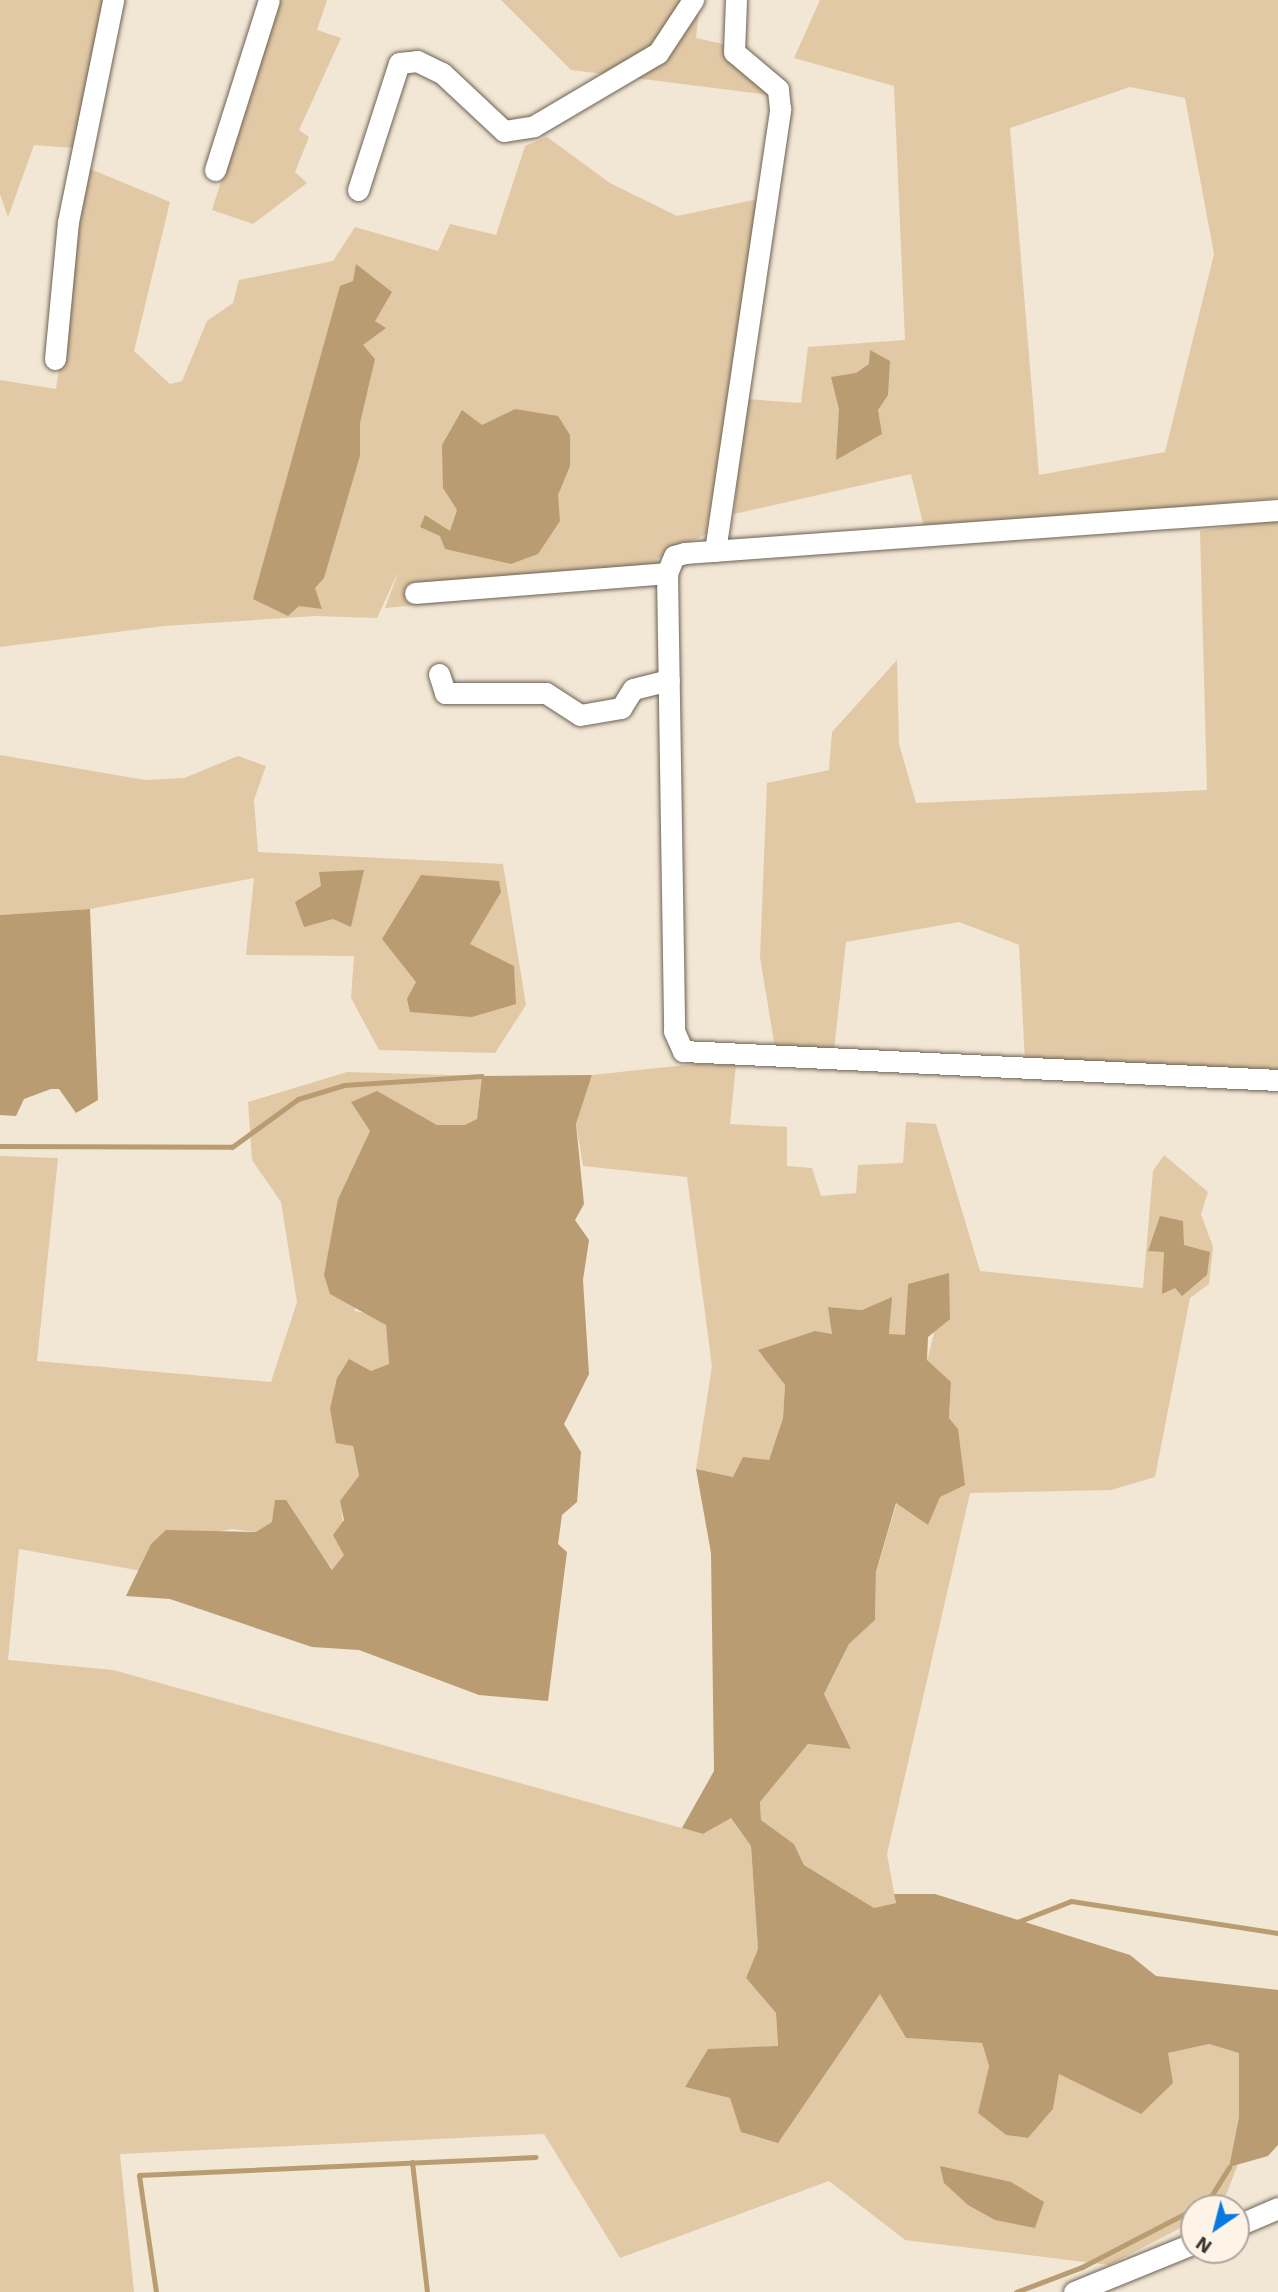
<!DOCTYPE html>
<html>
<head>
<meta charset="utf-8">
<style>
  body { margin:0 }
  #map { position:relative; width:1278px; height:2292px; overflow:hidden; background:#f2e6d5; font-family:"Work Sans",sans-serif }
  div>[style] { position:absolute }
  .green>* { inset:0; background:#e2c9a6 }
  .water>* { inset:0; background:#b99c71 }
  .stream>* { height:5px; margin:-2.5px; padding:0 2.5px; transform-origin:2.5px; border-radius:2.5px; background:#b99c71 }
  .roads { filter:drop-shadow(0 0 2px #6d6253) drop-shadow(0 0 2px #6d6253) }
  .minor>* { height:21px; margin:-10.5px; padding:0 10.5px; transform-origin:10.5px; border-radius:10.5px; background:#fff }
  span { translate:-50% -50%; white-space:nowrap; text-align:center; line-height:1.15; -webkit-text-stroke:7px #fdf3e6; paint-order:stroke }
  .north { position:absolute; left:1180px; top:2194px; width:70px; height:70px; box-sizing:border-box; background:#fdf3e6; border:2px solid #afa79d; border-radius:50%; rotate:215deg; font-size:19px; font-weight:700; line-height:28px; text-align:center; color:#3b3630 }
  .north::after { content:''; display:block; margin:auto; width:24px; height:32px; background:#0879e1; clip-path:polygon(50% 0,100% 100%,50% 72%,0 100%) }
</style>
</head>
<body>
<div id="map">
  <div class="green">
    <i style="clip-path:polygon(0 0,105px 0,73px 148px,34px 145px,8px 217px,0 194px)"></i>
    <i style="clip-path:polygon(278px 0,327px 0,317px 30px,341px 38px,299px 130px,309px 137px,295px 172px,307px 183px,253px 224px,212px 210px)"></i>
    <i style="clip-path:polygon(501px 0,700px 0,696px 38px,727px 45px,771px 95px,571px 70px)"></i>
    <i style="clip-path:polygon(evenodd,820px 0,1278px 0,1278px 498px,925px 531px,911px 474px,734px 514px,746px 399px,801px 403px,808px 347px,905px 340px,894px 86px,794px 58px,820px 0,1130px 87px,1185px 98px,1214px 254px,1165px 452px,1039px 475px,1010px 128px,1130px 87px)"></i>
    <i style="clip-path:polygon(547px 137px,610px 183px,677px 216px,763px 198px,706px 534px,657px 559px,660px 582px,385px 608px,399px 570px,377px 618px,315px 616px,164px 626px,0 647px,0 380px,56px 389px,88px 168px,170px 202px,134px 351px,170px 384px,182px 381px,207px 321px,233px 303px,239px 280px,333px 261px,355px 227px,438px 251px,450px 224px,496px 235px,525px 146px)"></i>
    <i style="clip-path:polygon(1278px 519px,1278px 1069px,1025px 1062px,1019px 945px,959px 922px,846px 942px,834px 1051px,776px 1054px,760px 957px,767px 783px,829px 770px,832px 732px,897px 660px,899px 744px,916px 803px,1207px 790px,1200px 531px)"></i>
    <i style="clip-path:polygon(0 755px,145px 780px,184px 778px,238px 756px,266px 766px,254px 800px,258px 852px,503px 864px,526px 1005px,495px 1053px,379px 1050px,351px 998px,354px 956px,246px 955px,254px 878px,90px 909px,0 915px)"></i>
    <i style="clip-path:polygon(695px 1064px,736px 1065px,730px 1124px,787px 1127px,787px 1166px,812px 1168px,821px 1196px,856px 1193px,858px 1165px,903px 1163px,906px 1122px,936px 1124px,980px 1271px,1143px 1288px,1153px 1171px,1164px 1155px,1208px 1192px,1201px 1214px,1213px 1247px,1209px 1284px,1190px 1298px,1155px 1477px,1111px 1490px,970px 1493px,887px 1854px,896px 1903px,874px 1908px,804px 1865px,794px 1844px,761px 1820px,760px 1802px,808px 1744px,850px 1749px,824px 1694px,849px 1644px,875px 1620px,876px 1573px,897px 1502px,928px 1525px,958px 1429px,949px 1418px,951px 1382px,927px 1361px,949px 1274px,908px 1284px,906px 1335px,889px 1335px,891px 1298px,862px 1310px,829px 1307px,833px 1334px,759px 1350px,785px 1385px,783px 1418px,769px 1460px,734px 1477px,696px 1469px,712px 1366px,687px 1177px,583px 1166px,576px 1124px,592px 1075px)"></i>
    <i style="clip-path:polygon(347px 1072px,482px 1076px,477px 1120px,465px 1125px,437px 1125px,377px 1092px,370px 1131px,338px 1199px,355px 1311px,379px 1315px,386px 1325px,389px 1365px,371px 1371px,330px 1409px,336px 1442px,353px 1446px,359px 1477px,341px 1501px,345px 1555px,333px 1570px,297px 1519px,256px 1532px,232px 1529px,151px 1544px,142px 1571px,19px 1549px,8px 1660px,113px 1670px,703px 1834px,731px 1818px,751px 1846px,758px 1949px,746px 1978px,776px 2013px,778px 2047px,708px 2049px,685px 2087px,730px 2098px,778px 2142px,880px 1994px,906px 2038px,982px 2043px,989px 2066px,978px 2113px,1006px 2135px,1028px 2138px,1053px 2109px,1059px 2074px,1097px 2089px,1168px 2053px,1209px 2044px,1240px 2053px,1239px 2117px,1229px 2166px,1238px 2164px,1221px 2208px,1194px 2208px,1194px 2221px,1109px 2265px,905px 2240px,829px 2181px,620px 2258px,544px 2134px,120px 2154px,134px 2292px,0 2292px,0 1156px,58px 1158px,37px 1361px,271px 1382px,297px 1302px,281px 1202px,252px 1160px,248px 1102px)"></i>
  </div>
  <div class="water">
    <i style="clip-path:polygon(356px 264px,392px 292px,375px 321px,386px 328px,363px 345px,375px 359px,360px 423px,360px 456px,324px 578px,315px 588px,322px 609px,299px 606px,288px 616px,253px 599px,340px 286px,353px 281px)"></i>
    <i style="clip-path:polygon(870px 350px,890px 361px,888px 395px,878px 410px,882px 434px,836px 460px,839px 409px,831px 377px,856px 373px,869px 364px)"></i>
    <i style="clip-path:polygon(515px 409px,558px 416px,570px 435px,570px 466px,558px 495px,560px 521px,538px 554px,511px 564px,445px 549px,440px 536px,420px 527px,425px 515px,450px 531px,457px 510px,443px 488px,442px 445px,462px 410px,482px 425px)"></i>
    <i style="clip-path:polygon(364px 870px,351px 927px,333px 919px,304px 927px,295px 902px,321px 886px,319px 872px)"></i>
    <i style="clip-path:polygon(421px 875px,499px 881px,501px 892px,470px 944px,514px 966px,516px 1004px,472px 1017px,410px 1012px,407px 999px,416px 982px,382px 939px)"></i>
    <i style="clip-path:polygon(90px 909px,98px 1100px,76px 1113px,59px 1089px,51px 1089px,24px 1099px,16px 1116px,0 1115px,0 915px)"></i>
    <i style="clip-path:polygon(592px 1075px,576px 1124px,584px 1204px,575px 1220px,589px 1240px,583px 1280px,589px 1374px,564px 1424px,581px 1452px,577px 1502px,562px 1515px,558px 1544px,567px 1552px,548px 1701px,479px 1695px,359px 1650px,312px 1647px,170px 1599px,126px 1596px,151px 1544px,166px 1530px,256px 1532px,272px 1522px,275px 1500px,286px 1500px,332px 1570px,344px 1555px,333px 1535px,344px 1520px,340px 1501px,359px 1476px,353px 1446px,336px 1443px,330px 1409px,337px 1378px,349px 1359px,371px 1371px,389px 1364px,386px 1325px,330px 1294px,324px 1275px,338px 1199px,370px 1131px,351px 1102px,377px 1091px,437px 1125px,465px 1125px,477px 1119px,482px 1076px)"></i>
    <i style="clip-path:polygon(1160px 1216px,1183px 1221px,1184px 1245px,1210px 1252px,1207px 1275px,1182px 1296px,1175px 1288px,1162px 1294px,1164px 1252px,1148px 1251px)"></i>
    <i style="clip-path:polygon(949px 1273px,950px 1319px,928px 1337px,927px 1360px,951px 1382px,949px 1418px,958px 1429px,965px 1485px,940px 1497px,928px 1525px,896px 1503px,876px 1572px,875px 1620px,849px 1644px,824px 1694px,851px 1749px,808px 1744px,760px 1802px,761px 1820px,794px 1844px,804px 1865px,874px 1908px,896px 1903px,894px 1894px,935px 1894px,1130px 1955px,1156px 1976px,1278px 1990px,1278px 2145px,1268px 2156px,1229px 2167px,1239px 2117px,1239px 2053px,1209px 2044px,1168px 2053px,1173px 2083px,1141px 2114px,1059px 2074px,1053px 2109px,1028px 2138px,1006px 2135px,978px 2113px,989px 2066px,982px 2043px,906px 2038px,880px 1994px,778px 2143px,741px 2132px,730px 2098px,685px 2087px,708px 2049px,778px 2046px,776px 2013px,746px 1978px,758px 1949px,751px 1846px,731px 1818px,703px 1834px,682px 1828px,714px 1771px,711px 1553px,696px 1469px,733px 1477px,743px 1457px,769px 1460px,783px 1418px,785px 1385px,758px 1350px,815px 1331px,832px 1334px,828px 1307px,862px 1310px,892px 1297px,889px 1334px,905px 1335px,908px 1284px)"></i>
    <i style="clip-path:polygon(940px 2166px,1011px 2182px,1044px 2202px,1035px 2228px,995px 2220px,968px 2205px,944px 2183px)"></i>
  </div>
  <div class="stream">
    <i style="left:0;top:1146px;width:232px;rotate:0.2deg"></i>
    <i style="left:232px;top:1147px;width:82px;rotate:-36deg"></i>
    <i style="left:298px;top:1099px;width:48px;rotate:-16.9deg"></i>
    <i style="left:344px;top:1085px;width:138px;rotate:-3.7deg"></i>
    <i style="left:1015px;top:1923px;width:60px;rotate:-21.4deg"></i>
    <i style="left:1071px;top:1901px;width:209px;rotate:8.8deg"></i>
    <i style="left:412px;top:2162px;width:131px;rotate:83.4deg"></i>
    <i style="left:1196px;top:2208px;width:14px;rotate:-30deg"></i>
    <i style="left:1208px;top:2201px;width:40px;rotate:-58deg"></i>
    <i style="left:156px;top:2292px;width:118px;rotate:-98.3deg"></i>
    <i style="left:139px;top:2175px;width:397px;rotate:-2.6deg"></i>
    <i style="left:1016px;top:2292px;width:71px;rotate:-20.7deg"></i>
    <i style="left:1082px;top:2267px;width:126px;rotate:-27.4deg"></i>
  </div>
  <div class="roads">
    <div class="minor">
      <i style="left:215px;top:170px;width:178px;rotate:-72.4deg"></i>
      <i style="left:358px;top:190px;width:133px;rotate:-72.1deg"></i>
      <i style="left:399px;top:63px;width:18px;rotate:-6deg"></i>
      <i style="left:417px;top:61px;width:28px;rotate:26deg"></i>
      <i style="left:442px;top:73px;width:85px;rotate:43.1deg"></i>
      <i style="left:504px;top:131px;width:30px;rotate:-9deg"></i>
      <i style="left:534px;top:126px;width:144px;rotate:-30.5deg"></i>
      <i style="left:658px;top:53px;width:64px;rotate:-56.6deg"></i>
      <i style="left:55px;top:359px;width:138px;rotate:-84.6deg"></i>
      <i style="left:68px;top:222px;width:227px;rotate:-78.5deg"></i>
      <i style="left:1278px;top:510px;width:595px;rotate:175.85deg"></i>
      <i style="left:685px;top:553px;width:11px;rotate:165deg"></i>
      <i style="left:674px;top:556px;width:18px;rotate:112deg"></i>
      <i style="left:667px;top:573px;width:458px;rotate:89.1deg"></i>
      <i style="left:674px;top:1031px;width:22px;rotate:66deg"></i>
      <i style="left:683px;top:1051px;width:596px;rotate:2.79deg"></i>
      <i style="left:715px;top:551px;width:447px;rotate:-81.6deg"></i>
      <i style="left:780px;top:109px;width:20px;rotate:-96deg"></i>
      <i style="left:778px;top:89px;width:57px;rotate:-139.9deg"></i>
      <i style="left:734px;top:52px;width:52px;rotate:-87.8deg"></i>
      <i style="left:415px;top:593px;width:253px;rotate:-4.5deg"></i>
      <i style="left:439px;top:674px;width:20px;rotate:72deg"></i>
      <i style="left:445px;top:693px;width:101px"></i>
      <i style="left:546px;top:693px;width:40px;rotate:32.9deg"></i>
      <i style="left:580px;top:715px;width:42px;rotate:-9.7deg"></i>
      <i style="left:621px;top:708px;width:22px;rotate:-58deg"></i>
      <i style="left:633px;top:689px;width:37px;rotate:-14deg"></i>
      <i style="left:1236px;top:2226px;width:46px;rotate:-23.2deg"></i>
      <i style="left:1074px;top:2292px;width:130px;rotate:-22.2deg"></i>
    </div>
  </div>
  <div class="north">N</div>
</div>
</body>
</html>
